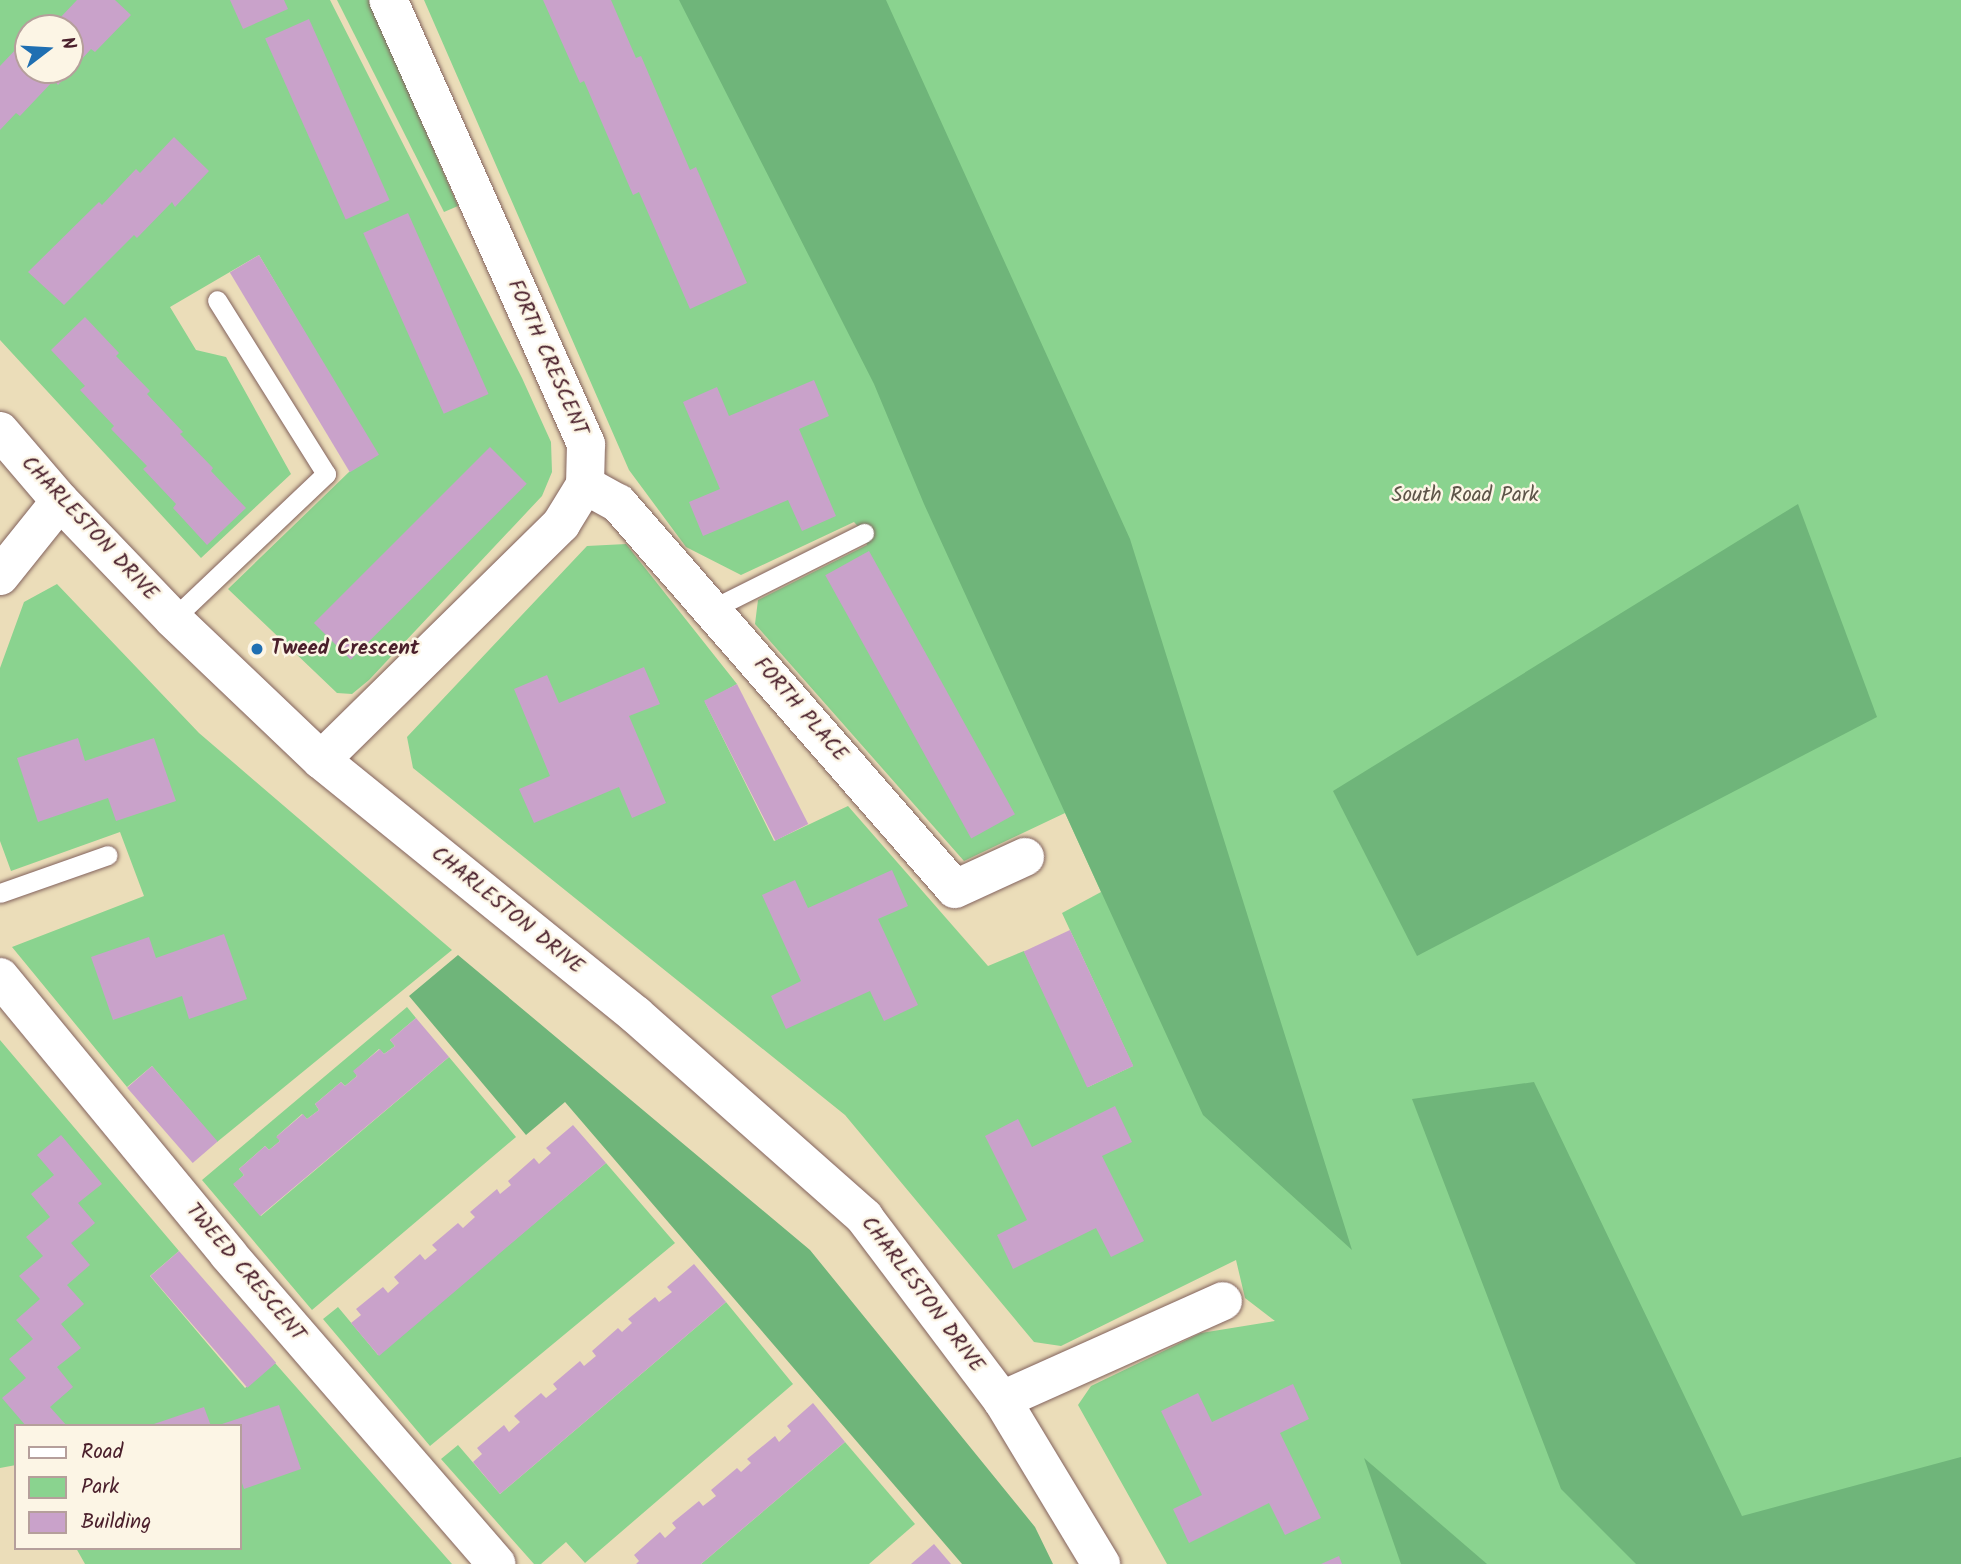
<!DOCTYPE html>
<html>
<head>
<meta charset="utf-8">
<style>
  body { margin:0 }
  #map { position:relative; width:1961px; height:1564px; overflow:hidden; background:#ebddb9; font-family:Kalam,sans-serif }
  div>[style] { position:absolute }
  .green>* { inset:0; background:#8ad38f }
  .forest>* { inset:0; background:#6fb57a }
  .building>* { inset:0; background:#c9a2ca; transform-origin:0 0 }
  .roads { filter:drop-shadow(0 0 2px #82625d) drop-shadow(0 0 2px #82625d) }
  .lane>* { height:19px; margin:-9.5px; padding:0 9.5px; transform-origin:9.5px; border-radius:9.5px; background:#fff }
  .street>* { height:38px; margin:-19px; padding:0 19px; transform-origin:19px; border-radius:19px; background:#fff }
  .secondary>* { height:38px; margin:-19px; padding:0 19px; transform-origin:19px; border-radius:19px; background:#fff }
  .dots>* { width:19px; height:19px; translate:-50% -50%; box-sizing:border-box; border:4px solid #fcf5e5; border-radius:50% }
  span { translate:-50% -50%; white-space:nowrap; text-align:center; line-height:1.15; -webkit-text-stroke:5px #fcf5e5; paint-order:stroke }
  .street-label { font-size:21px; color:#4a1f2b }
  .park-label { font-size:21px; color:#5d5549 }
  .poi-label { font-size:21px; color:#4a1f2b; font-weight:700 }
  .left { translate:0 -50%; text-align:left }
  .legend { position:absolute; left:14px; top:1424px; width:228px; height:126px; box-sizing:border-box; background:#fcf5e5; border:2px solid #b59f9b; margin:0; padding:9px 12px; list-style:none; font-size:21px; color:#4a1f2b }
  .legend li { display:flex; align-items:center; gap:14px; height:35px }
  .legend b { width:35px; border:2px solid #b59f9b }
  .north { position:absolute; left:14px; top:14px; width:70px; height:70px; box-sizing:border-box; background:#fcf5e5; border:2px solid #b59f9b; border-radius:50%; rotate:73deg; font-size:19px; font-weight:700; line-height:28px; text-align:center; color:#4a1f2b }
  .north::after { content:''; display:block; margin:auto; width:24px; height:32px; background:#1f6fb2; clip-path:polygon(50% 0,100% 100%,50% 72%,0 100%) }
</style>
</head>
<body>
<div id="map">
  <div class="green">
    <i style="clip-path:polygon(evenodd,0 0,330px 0,522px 378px,551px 442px,552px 472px,542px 496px,369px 680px,352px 694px,337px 693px,228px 589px,349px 472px,377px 455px,259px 255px,170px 307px,196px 350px,226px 357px,291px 474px,201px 558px,0 340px,0 0,28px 28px,70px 28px,70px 70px,28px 70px,28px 28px)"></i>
    <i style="clip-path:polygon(337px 0,369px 0,458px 206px,444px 212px)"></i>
    <i style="clip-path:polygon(424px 0,1961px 0,1961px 1564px,1167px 1564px,1078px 1405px,1091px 1386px,1201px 1333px,1275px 1321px,1245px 1298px,1236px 1260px,1061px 1346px,1034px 1342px,845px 1115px,413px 768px,407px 737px,587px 546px,626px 544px,737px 684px,705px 702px,774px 841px,848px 806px,988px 966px,1024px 951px,1088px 1087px,1133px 1066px,1062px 913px,1101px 892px,1065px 813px,964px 861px,755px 624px,758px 600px,867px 545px,864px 533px,854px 522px,741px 575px,686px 547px,629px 470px)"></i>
    <i style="clip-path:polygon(57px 584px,199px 733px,452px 950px,217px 1142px,152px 1066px,127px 1087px,12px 947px,144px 896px,120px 832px,11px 871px,0 841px,0 668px,24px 602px)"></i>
    <i style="clip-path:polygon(407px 1007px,416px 1018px,390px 1040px,395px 1046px,384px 1054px,379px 1049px,354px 1071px,357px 1076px,345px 1086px,341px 1082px,315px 1104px,319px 1110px,307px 1119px,302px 1114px,277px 1136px,280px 1141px,269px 1150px,265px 1146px,239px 1169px,244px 1175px,234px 1185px,261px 1216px,449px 1057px,516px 1137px,312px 1310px,202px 1180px)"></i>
    <i style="clip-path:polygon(0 1040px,179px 1251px,150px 1276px,245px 1388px,275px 1363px,452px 1564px,85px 1564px,76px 1548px,240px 1548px,240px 1426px,16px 1426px,16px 1465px,0 1468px)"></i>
    <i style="clip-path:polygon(606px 1163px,675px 1243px,430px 1446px,323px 1319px,338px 1307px,378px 1355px)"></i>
    <i style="clip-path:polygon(726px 1302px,793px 1384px,585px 1563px,566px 1542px,541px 1564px,534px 1564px,441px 1459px,458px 1445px,500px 1494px)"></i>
    <i style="clip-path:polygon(845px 1442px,915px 1524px,869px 1564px,701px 1564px)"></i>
  </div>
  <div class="forest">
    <i style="clip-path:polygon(679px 0,886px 0,1130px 539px,1352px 1250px,1203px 1115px,924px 504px,874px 384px)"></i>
    <i style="clip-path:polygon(1798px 504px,1877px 717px,1417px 956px,1333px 791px)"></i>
    <i style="clip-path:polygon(458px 955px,810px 1250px,1035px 1527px,1053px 1564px,962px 1564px,565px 1102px,526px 1135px,409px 996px)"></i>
    <i style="clip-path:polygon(1534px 1082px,1742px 1516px,1961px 1457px,1961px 1564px,1636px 1564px,1561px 1489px,1412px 1099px)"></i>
    <i style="clip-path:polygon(1364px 1458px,1487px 1564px,1401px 1564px)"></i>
  </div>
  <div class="building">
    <i style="clip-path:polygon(77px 0,115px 0,131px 15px,95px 52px,91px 49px,58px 85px,54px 80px,20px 116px,16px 113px,0 130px,0 66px,18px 47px,22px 51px,28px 45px,28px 70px,70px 70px,70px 28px,44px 28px,56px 15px,59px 19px)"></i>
    <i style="clip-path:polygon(230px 0,284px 0,288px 9px,243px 29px)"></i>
    <i style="clip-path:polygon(543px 0,611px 0,636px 58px,641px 56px,690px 170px,696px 167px,747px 283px,690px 309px,639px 192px,633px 195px,584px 81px,580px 83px)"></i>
    <i style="left:309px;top:19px;width:198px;height:48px;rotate:66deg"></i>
    <i style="clip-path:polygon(174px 137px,209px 171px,175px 207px,172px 202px,137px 238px,134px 235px,64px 305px,28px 272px,99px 202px,102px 205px,136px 169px,140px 173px)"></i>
    <i style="left:408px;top:213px;width:198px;height:49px;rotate:66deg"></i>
    <i style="left:259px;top:255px;width:233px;height:34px;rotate:59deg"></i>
    <i style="clip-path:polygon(85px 317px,119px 353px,116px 356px,150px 391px,147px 394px,183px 432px,180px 434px,213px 468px,211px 471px,246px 508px,207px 545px,173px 508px,176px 504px,143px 469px,147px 466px,111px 429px,114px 426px,80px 390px,85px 386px,51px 350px)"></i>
    <i style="clip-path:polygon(814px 380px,829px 416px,799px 429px,836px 516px,802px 531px,788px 500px,703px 536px,689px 502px,720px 489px,683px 402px,717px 387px,729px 416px)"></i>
    <i style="left:490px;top:447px;width:52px;height:249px;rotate:45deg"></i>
    <i style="left:869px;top:551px;width:301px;height:50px;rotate:61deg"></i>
    <i style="clip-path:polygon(644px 667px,660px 704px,629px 716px,666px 803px,632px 818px,619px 787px,534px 823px,519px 789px,550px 776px,514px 689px,547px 675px,559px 703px)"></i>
    <i style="left:737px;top:684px;width:157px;height:37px;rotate:63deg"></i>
    <i style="clip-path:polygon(78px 738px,85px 761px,154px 738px,176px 801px,116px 821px,108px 798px,38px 822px,17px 758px)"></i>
    <i style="clip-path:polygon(892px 870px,908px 906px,878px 919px,918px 1005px,884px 1021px,870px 991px,786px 1029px,771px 996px,801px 981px,762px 895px,795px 880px,808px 908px)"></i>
    <i style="left:1070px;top:930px;width:150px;height:51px;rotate:65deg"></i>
    <i style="clip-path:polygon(224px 934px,247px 999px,189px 1019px,182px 996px,113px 1020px,91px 957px,149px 937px,156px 958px)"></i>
    <i style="clip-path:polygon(416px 1018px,449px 1057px,260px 1216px,233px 1184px,244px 1175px,239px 1169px,265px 1146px,269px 1150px,280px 1141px,276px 1137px,303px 1114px,307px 1119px,319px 1110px,315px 1104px,341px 1082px,345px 1086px,357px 1076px,353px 1071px,380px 1049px,384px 1054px,395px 1046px,390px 1040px)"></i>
    <i style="left:152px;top:1066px;width:100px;height:33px;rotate:49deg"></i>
    <i style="clip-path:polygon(1115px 1106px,1132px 1142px,1102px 1156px,1144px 1241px,1111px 1257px,1096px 1228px,1013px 1269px,997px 1235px,1027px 1220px,985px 1136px,1018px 1119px,1032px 1147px)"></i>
    <i style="clip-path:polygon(573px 1125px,606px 1163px,379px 1356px,351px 1323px,361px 1315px,356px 1309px,383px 1287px,388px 1293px,399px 1283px,394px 1277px,420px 1254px,425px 1260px,437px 1250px,432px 1245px,458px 1223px,463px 1228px,475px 1217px,470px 1212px,497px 1189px,500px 1194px,511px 1185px,508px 1181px,534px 1158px,539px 1164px,551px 1153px,546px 1148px)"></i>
    <i style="clip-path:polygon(61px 1135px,102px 1184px,78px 1203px,95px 1223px,71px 1243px,90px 1265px,67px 1285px,84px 1304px,61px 1324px,81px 1348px,57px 1367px,73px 1387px,50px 1407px,67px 1426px,26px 1426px,2px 1398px,26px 1378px,9px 1359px,33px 1339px,16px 1320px,40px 1299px,19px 1276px,43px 1256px,26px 1237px,50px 1217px,31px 1194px,54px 1175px,37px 1155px)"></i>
    <i style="left:179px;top:1251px;width:148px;height:38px;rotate:49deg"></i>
    <i style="clip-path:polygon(694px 1264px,726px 1302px,500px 1494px,473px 1462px,482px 1454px,477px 1448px,504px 1425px,509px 1432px,520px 1422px,514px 1416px,541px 1393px,546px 1398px,557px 1389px,553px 1384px,580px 1361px,584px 1366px,596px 1356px,592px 1351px,618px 1328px,622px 1332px,632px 1323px,628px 1319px,655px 1297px,659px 1302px,672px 1292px,667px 1287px)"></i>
    <i style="clip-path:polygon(1293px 1384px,1309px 1419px,1280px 1433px,1321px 1518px,1285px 1535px,1269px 1503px,1189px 1543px,1173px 1509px,1202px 1495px,1161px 1411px,1198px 1393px,1212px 1422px)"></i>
    <i style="clip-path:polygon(813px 1403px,845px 1442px,701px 1564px,636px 1564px,639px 1561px,634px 1555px,660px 1532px,665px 1538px,676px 1528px,672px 1523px,699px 1501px,703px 1506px,716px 1496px,711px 1490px,737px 1468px,741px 1472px,751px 1463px,747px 1459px,775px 1436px,779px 1442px,791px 1431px,787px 1426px)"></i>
    <i style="clip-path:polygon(279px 1405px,301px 1469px,244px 1489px,240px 1477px,240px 1426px,219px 1425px)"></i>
    <i style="clip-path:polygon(204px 1407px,211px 1426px,151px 1426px,151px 1425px)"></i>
    <i style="clip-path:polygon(934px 1544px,951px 1564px,911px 1564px)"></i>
    <i style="clip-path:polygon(1339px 1556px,1342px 1564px,1321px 1564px)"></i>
  </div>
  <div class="roads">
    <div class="lane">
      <i style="left:712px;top:609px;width:170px;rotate:-26.6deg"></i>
      <i style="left:173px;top:619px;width:211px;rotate:-43.5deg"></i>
      <i style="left:326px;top:474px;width:205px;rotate:-122.1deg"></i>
      <i style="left:0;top:893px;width:114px;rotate:-19.4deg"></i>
    </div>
    <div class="street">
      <i style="left:585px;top:485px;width:38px;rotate:29deg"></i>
      <i style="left:618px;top:503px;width:512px;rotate:48.88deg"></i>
      <i style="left:955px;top:889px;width:77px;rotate:-24.6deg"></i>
      <i style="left:0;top:576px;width:96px;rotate:-51.3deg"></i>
      <i style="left:321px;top:760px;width:337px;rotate:-44.5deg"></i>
      <i style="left:561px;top:524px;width:46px;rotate:-58.4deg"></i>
      <i style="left:585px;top:485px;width:41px;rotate:-88.6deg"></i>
      <i style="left:586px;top:444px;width:486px;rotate:-114deg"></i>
      <i style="left:0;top:977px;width:359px;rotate:50.5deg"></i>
      <i style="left:228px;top:1254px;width:410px;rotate:49.1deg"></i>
      <i style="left:1002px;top:1400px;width:242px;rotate:-24.1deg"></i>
    </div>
    <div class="secondary">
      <i style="left:0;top:431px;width:92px;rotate:49.4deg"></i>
      <i style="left:60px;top:501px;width:163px;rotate:46.2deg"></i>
      <i style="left:173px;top:619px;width:204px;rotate:43.6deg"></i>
      <i style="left:321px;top:760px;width:405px;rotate:39deg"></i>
      <i style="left:636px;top:1015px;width:305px;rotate:41.5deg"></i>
      <i style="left:864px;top:1217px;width:229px;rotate:53deg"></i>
      <i style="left:1002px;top:1400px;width:192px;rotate:58.9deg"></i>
    </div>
  </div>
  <div class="dots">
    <i style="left:257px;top:649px;background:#1f6fb2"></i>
  </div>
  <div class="street-label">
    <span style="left:547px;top:358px;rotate:66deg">FORTH CRESCENT</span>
    <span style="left:89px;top:529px;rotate:47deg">CHARLESTON DRIVE</span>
    <span style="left:800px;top:710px;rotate:49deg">FORTH PLACE</span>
    <span style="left:507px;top:911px;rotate:39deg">CHARLESTON DRIVE</span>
    <span style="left:245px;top:1273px;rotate:50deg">TWEED CRESCENT</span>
    <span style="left:922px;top:1295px;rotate:53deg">CHARLESTON DRIVE</span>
  </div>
  <div class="park-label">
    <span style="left:1465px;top:496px">South Road Park</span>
  </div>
  <div class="poi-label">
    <span class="left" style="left:271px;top:649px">Tweed Crescent</span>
  </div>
  <ul class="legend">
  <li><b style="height:9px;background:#fff"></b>Road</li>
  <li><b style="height:19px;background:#8ad38f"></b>Park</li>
  <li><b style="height:19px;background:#c9a2ca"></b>Building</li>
  </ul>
  <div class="north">N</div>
</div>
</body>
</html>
